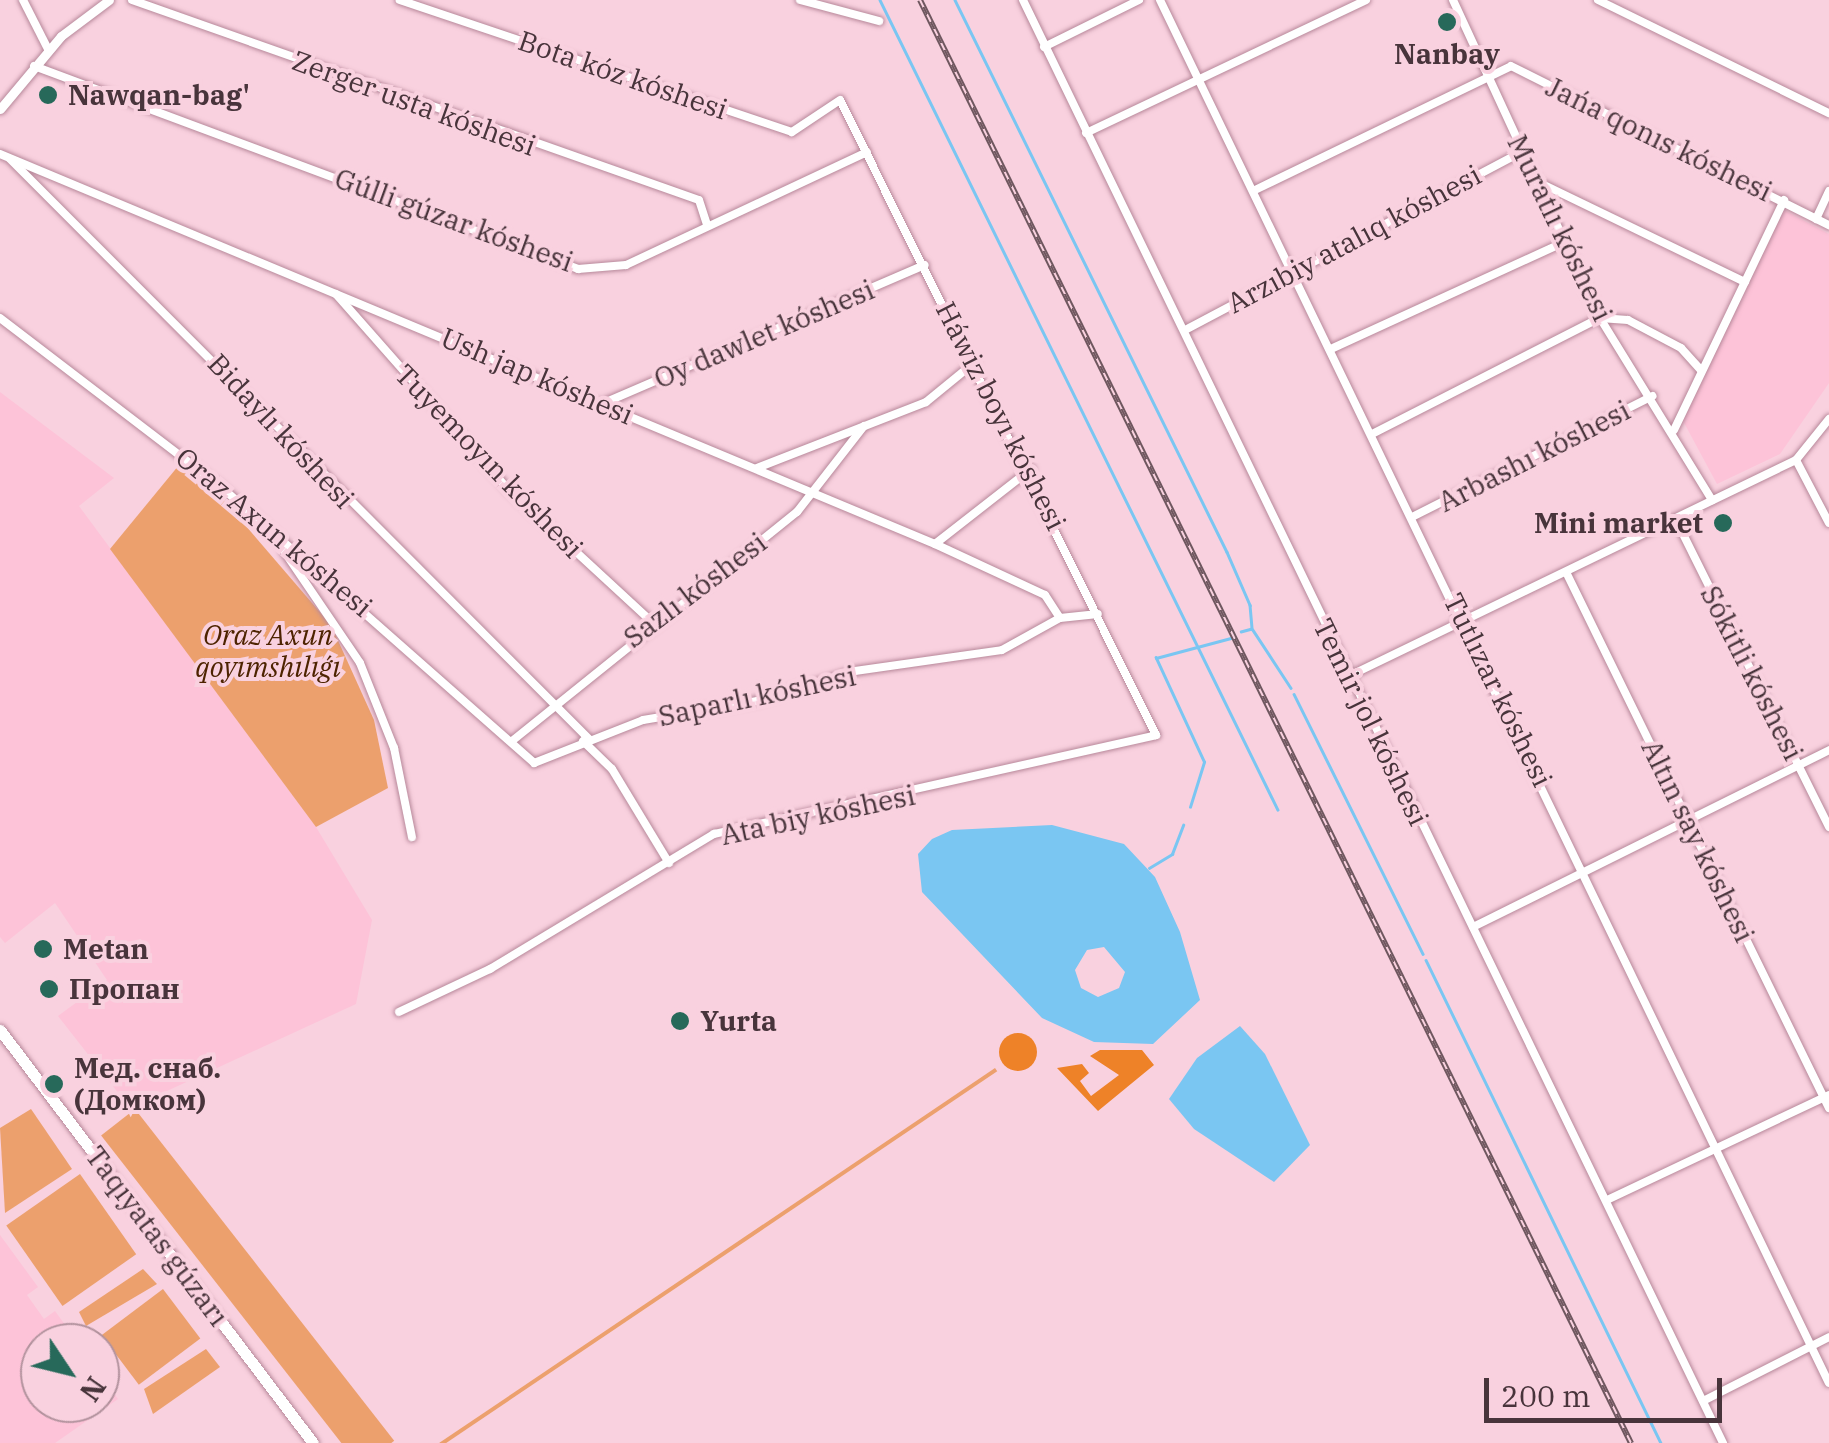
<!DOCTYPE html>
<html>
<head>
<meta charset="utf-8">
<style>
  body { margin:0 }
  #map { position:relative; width:1829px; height:1443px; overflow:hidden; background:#f9d1df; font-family:"IBM Plex Serif",serif }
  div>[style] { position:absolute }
  .built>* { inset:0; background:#fdc3d8 }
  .green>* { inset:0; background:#eca06d; transform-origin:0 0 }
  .forest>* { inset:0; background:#ee8228 }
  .round { border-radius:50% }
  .water>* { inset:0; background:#7ac6f2 }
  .stream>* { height:2.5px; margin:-1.25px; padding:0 1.25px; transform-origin:1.25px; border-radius:1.25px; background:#7ac6f2 }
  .roads { filter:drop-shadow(0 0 2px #b7889a) drop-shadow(0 0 2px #b7889a) }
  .minor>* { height:8px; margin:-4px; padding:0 4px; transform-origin:4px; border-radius:4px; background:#fff }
  .tertiary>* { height:9px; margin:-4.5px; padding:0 4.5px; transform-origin:4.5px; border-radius:4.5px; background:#fff }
  .trunk>* { height:11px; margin:-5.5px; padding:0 5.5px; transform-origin:5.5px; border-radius:5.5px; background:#fff }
  .rail>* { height:6px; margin-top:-3px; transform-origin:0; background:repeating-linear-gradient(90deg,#f9d1df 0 8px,#6f575f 0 16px); box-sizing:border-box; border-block:2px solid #6f575f }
  .dots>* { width:28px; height:28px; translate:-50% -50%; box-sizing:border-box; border:5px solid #f9d1df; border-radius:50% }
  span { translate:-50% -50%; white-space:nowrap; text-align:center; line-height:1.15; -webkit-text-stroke:8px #f9d1df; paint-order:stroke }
  .poi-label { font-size:28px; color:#48343b; font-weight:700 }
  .left { translate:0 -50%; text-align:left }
  .right { translate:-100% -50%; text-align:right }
  .street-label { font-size:28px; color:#48343b }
  .park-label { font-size:28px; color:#4d2300; font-style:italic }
  .north { position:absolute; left:20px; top:1323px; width:100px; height:100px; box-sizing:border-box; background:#f9d1df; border:2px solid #b2929d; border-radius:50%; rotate:125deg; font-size:28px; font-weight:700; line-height:40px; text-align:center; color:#48343b }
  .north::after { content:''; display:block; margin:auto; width:35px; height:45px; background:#27695a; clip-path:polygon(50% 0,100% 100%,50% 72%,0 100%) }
  .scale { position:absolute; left:1484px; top:1378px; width:238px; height:45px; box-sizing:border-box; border:5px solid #48343b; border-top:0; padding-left:12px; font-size:30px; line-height:35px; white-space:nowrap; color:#48343b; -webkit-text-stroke:8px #f9d1df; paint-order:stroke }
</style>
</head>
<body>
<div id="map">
  <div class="built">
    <i style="clip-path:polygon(1784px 210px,1829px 234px,1829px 383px,1780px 454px,1717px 484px,1682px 419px)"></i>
    <i style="clip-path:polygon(0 392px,114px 478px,79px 506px,316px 827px,372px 920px,356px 1004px,130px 1108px,58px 1016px,107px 980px,55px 903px,5px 943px,0 937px)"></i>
    <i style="clip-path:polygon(0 1235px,38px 1287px,27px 1295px,44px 1319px,55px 1311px,78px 1343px,40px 1343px,40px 1403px,100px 1403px,100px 1375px,118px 1399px,55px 1443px,0 1443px)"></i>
  </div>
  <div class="green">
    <i style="clip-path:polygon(179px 465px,221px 497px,331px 625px,374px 720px,388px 788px,316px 827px,110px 549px)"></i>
    <i style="left:995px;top:1068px;width:4px;height:678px;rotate:56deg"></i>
    <i style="clip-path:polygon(31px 1109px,72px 1169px,5px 1213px,0 1128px)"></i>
    <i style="left:135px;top:1109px;width:421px;height:43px;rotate:52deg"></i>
    <i style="left:80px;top:1174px;width:98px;height:90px;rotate:55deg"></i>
    <i style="clip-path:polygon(143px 1269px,157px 1284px,86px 1326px,79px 1312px)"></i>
    <i style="left:163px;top:1289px;width:62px;height:77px;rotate:53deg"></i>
    <i style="clip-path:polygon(206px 1349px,220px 1367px,153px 1414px,144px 1389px)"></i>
  </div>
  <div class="forest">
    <i class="round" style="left:999px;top:1033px;width:38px;height:38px"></i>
    <i style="clip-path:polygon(1100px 1050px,1142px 1050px,1154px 1065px,1098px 1111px,1057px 1068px,1082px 1064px,1089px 1073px,1080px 1081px,1091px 1096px,1119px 1075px,1090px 1056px)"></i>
  </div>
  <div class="water">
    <i style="clip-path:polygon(evenodd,1052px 825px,1124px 844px,1155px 877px,1180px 932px,1200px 1000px,1153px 1044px,1094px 1042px,1042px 1018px,922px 892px,918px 854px,932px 839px,952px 830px,1052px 825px,1104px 947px,1125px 972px,1119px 988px,1098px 997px,1081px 988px,1075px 970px,1087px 950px,1104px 947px)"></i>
    <i style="clip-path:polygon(1240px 1026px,1265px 1054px,1310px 1145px,1274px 1182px,1194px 1129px,1169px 1099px,1197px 1058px)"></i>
  </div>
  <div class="stream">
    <i style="left:880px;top:0;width:902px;rotate:63.83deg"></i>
    <i style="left:955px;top:0;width:615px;rotate:63.77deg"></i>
    <i style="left:1227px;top:552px;width:58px;rotate:66.5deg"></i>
    <i style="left:1250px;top:605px;width:24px;rotate:85deg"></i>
    <i style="left:1252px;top:629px;width:11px;rotate:165deg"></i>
    <i style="left:1253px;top:630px;width:69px;rotate:56.8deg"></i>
    <i style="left:1294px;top:694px;width:290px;rotate:63.6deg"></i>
    <i style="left:1190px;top:807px;width:47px;rotate:-72.7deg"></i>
    <i style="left:1204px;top:762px;width:115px;rotate:-114.8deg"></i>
    <i style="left:1156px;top:658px;width:78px;rotate:-14.9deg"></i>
    <i style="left:1149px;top:868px;width:27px;rotate:-31deg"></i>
    <i style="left:1172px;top:854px;width:31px;rotate:-69deg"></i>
    <i style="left:1426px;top:960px;width:537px;rotate:64.06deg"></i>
  </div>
  <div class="roads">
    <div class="minor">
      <i style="left:23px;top:0;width:55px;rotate:63deg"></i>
      <i style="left:132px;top:0;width:601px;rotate:19.43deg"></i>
      <i style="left:699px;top:200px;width:26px;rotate:72deg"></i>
      <i style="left:800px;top:0;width:82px;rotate:14.9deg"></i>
      <i style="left:1023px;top:0;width:1604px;rotate:64.12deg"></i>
      <i style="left:1160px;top:0;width:1536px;rotate:64.19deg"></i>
      <i style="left:1453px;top:0;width:350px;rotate:65.2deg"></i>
      <i style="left:1600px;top:318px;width:214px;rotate:58.4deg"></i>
      <i style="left:1598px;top:0;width:257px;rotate:26.1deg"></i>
      <i style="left:1044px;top:47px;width:106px;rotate:-26.3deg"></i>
      <i style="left:34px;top:66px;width:581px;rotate:20.46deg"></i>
      <i style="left:578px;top:269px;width:48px;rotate:-4.8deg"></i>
      <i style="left:626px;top:265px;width:266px;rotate:-25.1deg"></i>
      <i style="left:1086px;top:133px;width:310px;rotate:-25.4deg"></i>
      <i style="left:0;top:154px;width:1013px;rotate:22.64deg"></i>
      <i style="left:935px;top:544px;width:121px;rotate:24.9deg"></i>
      <i style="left:1045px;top:595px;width:27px;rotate:57deg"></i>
      <i style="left:10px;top:159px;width:820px;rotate:45.05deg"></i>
      <i style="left:1538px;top:182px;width:230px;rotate:25.8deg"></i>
      <i style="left:1255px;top:190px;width:284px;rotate:-25.8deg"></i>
      <i style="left:1511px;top:66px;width:356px;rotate:26.6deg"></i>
      <i style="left:1816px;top:219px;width:31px;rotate:-65deg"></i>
      <i style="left:336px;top:294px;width:261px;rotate:48.6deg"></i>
      <i style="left:509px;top:490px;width:193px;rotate:42.7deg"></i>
      <i style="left:0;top:318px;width:277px;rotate:37.4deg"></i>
      <i style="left:220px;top:486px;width:419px;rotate:41.4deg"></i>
      <i style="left:534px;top:763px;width:117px;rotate:-21.5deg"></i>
      <i style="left:643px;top:720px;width:116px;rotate:-9.5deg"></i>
      <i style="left:757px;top:701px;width:102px;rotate:-17deg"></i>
      <i style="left:855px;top:671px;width:148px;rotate:-8.1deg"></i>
      <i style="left:1002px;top:650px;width:66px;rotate:-28.9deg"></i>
      <i style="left:1060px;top:618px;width:38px;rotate:-6deg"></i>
      <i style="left:1187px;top:329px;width:380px;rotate:-27.9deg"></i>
      <i style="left:1333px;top:348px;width:255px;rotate:-24.6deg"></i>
      <i style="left:604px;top:403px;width:349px;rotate:-23.3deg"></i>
      <i style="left:1674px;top:430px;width:255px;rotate:-64.4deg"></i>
      <i style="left:1374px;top:433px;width:254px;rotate:-27deg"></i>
      <i style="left:1600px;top:318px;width:28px;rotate:4deg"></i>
      <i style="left:1628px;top:320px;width:60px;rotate:27.8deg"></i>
      <i style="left:1681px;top:348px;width:30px;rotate:48deg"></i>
      <i style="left:1796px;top:460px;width:71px;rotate:62.4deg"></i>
      <i style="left:757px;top:468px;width:181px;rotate:-21.3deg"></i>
      <i style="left:926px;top:402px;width:63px;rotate:-39.2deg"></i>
      <i style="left:1414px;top:516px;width:267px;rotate:-26.7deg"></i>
      <i style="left:1676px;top:520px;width:343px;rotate:63.5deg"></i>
      <i style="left:935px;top:544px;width:122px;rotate:-38deg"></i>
      <i style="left:284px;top:551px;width:135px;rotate:55.8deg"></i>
      <i style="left:360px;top:663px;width:92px;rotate:68.2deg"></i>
      <i style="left:394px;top:748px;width:91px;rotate:78.6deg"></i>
      <i style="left:1567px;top:574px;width:595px;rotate:63.87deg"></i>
      <i style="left:1347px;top:677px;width:499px;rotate:-25.8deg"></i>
      <i style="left:1796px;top:460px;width:53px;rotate:-51.2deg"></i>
      <i style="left:512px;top:741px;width:366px;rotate:-38.8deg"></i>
      <i style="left:797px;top:512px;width:109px;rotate:-52.1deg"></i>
      <i style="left:583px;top:741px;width:40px;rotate:44deg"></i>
      <i style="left:612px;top:769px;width:110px;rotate:58.8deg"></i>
      <i style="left:1473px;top:927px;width:398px;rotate:-26.4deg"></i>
      <i style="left:399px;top:1012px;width:101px;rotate:-25.3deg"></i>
      <i style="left:490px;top:969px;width:262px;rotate:-31.1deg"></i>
      <i style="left:714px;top:834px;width:453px;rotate:-12.6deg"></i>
      <i style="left:1156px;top:735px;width:709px;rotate:-116.46deg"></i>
      <i style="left:840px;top:100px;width:58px;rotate:146.3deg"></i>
      <i style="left:792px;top:132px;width:414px;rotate:-161.4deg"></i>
      <i style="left:1607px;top:1200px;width:246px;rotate:-25.3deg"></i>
      <i style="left:1703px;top:1401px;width:141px;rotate:-26.9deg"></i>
    </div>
    <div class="tertiary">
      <i style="left:0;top:109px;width:95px;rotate:-50.1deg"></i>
      <i style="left:61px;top:36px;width:60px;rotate:-36.9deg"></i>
    </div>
    <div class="trunk">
      <i style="left:0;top:1030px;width:518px;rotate:52.84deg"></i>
    </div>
  </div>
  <div class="rail">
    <i style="left:920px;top:0;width:1609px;rotate:63.77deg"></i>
  </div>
  <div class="dots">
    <i style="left:1447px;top:22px;background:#27695a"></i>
    <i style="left:48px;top:95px;background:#27695a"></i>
    <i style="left:1723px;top:523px;background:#27695a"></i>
    <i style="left:43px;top:949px;background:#27695a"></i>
    <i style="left:49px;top:989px;background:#27695a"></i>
    <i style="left:680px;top:1021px;background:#27695a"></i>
    <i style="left:54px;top:1084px;background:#27695a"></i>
  </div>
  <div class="poi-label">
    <span style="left:1447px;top:54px">Nanbay</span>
    <span class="left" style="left:68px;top:95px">Nawqan-bag'</span>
    <span class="right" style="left:1703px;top:523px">Mini market</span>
    <span class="left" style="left:63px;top:949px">Metan</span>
    <span class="left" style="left:69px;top:989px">Пропан</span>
    <span class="left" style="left:700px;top:1021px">Yurta</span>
    <span class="left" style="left:74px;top:1084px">Мед. снаб.<br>(Домком)</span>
  </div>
  <div class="street-label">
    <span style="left:623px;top:75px;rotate:19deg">Bota kóz kóshesi</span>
    <span style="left:414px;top:103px;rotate:20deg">Zerger usta kóshesi</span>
    <span style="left:1659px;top:139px;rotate:26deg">Jańa qonıs kóshesi</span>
    <span style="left:454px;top:220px;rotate:20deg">Gúlli gúzar kóshesi</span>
    <span style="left:1560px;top:228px;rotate:64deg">Muratlı kóshesi</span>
    <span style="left:1354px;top:239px;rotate:-28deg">Arzıbiy atalıq kóshesi</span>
    <span style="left:764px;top:334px;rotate:-23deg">Oy dawlet kóshesi</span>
    <span style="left:537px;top:376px;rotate:23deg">Ush jap kóshesi</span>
    <span style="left:1001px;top:416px;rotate:63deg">Háwiz boyı kóshesi</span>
    <span style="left:281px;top:431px;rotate:47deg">Bidaylı kóshesi</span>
    <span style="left:1534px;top:456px;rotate:-27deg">Arbashı kóshesi</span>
    <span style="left:489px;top:461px;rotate:46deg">Tuyemoyın kóshesi</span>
    <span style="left:274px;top:532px;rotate:40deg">Oraz Axun kóshesi</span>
    <span style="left:695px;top:590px;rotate:-37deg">Sazlı kóshesi</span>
    <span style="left:1752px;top:673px;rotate:63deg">Sókitli kóshesi</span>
    <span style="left:1498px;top:690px;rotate:64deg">Tutlızar kóshesi</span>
    <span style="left:757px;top:696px;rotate:-12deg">Saparlı kóshesi</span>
    <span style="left:1371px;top:722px;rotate:64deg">Temir jol kóshesi</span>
    <span style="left:818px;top:815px;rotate:-12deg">Ata biy kóshesi</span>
    <span style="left:1698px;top:841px;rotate:64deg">Altın say kóshesi</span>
    <span style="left:157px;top:1236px;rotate:53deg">Taqıyatas gúzarı</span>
  </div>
  <div class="park-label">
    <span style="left:268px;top:651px">Oraz Axun<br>qoyımshılıǵı</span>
  </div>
  <div class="north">N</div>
  <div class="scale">200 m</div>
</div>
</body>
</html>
